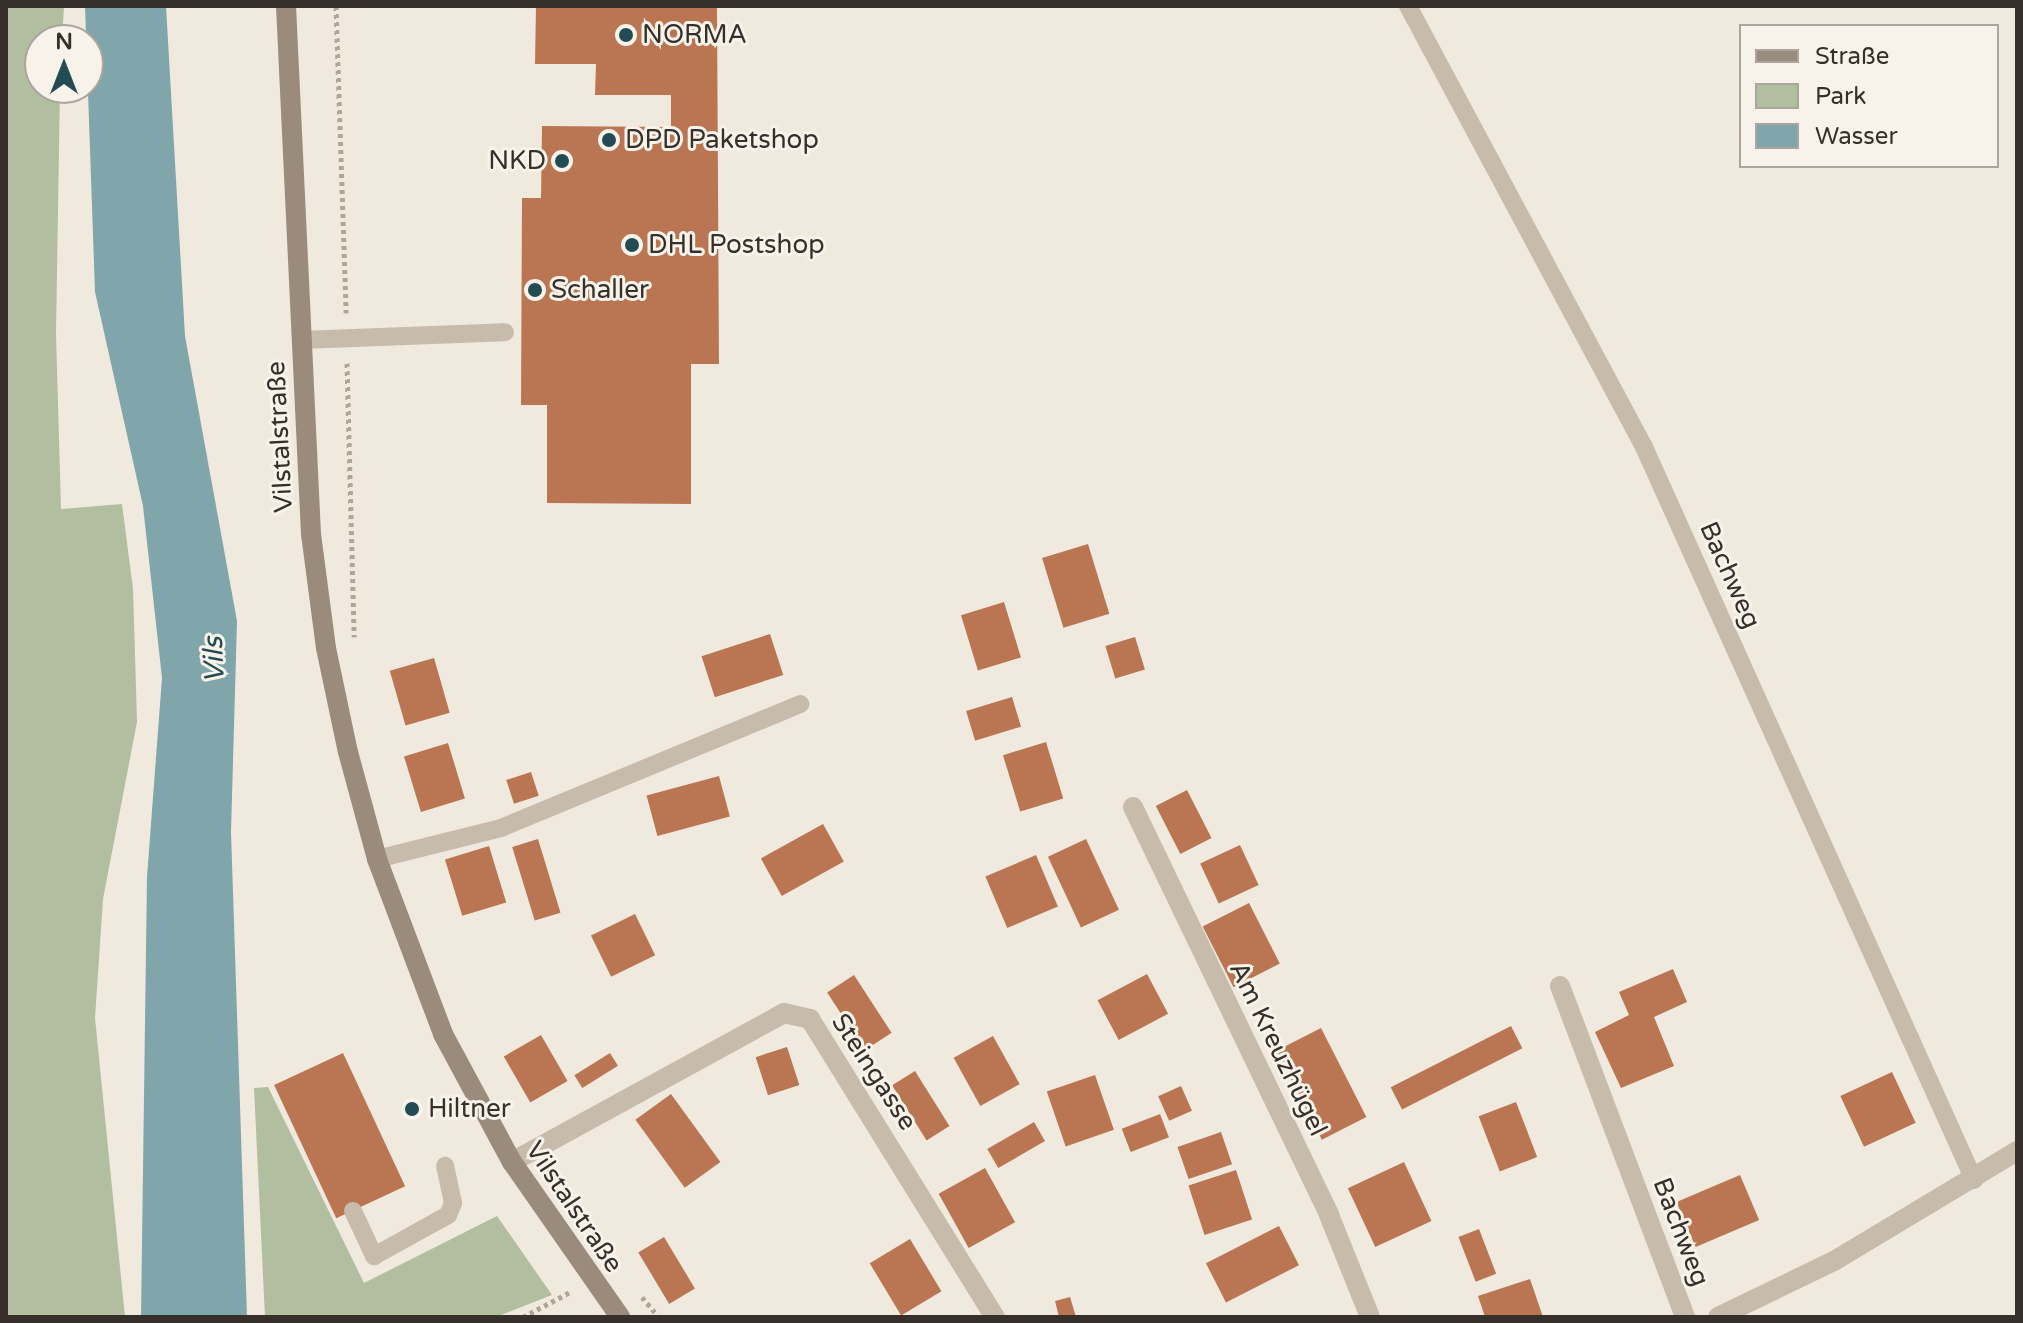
<!DOCTYPE html>
<html>
<head>
<meta charset="utf-8">
<style>
  body { margin:0 }
  #map { position:relative; width:2023px; height:1323px; overflow:hidden; background:#f0e9de; font-family:"Varela Round",sans-serif }
  div>[style] { position:absolute }
  .green>* { inset:0; background:#b1bea0 }
  .water>* { inset:0; background:#80a5aa }
  .building>* { inset:0; background:#ba7653; transform-origin:0 0 }
  .path>* { height:5px; margin-top:-2.5px; transform-origin:0; background:repeating-linear-gradient(90deg,#b3a596 0 4px,transparent 0 8px) }
  .service>* { height:18px; margin:-9px; padding:0 9px; transform-origin:9px; border-radius:9px; background:#c7bbab }
  .minor>* { height:20px; margin:-10px; padding:0 10px; transform-origin:10px; border-radius:10px; background:#c7bbab }
  .tertiary>* { height:20px; margin:-10px; padding:0 10px; transform-origin:10px; border-radius:10px; background:#c7bbab }
  .secondary>* { height:20px; margin:-10px; padding:0 10px; transform-origin:10px; border-radius:10px; background:#9b8b7d }
  .dots>* { width:22px; height:22px; translate:-50% -50%; box-sizing:border-box; border:4px solid #f8f3ea; border-radius:50% }
  span { translate:-50% -50%; white-space:nowrap; text-align:center; line-height:1.15; -webkit-text-stroke:6px #f8f3ea; paint-order:stroke }
  .poi-label { font-size:26px; color:#362f2a }
  .left { translate:0 -50%; text-align:left }
  .right { translate:-100% -50%; text-align:right }
  .street-label { font-size:26px; color:#362f2a }
  .water-label { font-size:28px; color:#234b53; font-style:italic }
  .frame { position:absolute; inset:0; border:8px solid #362f2a; pointer-events:none }
  .legend { position:absolute; left:1739px; top:24px; width:260px; height:144px; box-sizing:border-box; background:#f8f3ea; border:2px solid #aaa59d; margin:0; padding:10px 14px; list-style:none; font-size:24px; color:#362f2a }
  .legend li { display:flex; align-items:center; gap:16px; height:40px }
  .legend b { width:40px; border:2px solid #aaa59d }
  .north { position:absolute; left:24px; top:24px; width:80px; height:80px; box-sizing:border-box; background:#f8f3ea; border:2px solid #aaa59d; border-radius:50%; rotate:0deg; font-size:22px; font-weight:700; line-height:32px; text-align:center; color:#362f2a }
  .north::after { content:''; display:block; margin:auto; width:28px; height:36px; background:#234b53; clip-path:polygon(50% 0,100% 100%,50% 72%,0 100%) }
</style>
</head>
<body>
<div id="map">
  <div class="green">
    <i style="clip-path:polygon(6px 6px,64px 6px,62px 40px,40px 40px,40px 88px,60px 88px,56px 334px,61px 509px,122px 504px,133px 589px,137px 722px,103px 899px,95px 1018px,125px 1317px,6px 1317px)"></i>
    <i style="clip-path:polygon(268px 1087px,364px 1283px,497px 1216px,552px 1295px,496px 1317px,265px 1317px,254px 1088px)"></i>
  </div>
  <div class="water">
    <i style="clip-path:polygon(85px 6px,166px 6px,185px 336px,237px 621px,231px 832px,247px 1317px,141px 1317px,147px 877px,162px 678px,143px 506px,95px 292px)"></i>
  </div>
  <div class="building">
    <i style="clip-path:polygon(536px 6px,717px 6px,719px 364px,691px 364px,691px 504px,547px 503px,547px 405px,521px 405px,522px 198px,541px 198px,542px 126px,671px 127px,671px 95px,595px 95px,596px 64px,535px 64px)"></i>
    <i style="left:1088px;top:544px;width:73px;height:48px;rotate:73deg"></i>
    <i style="left:1004px;top:602px;width:58px;height:45px;rotate:73deg"></i>
    <i style="left:770px;top:634px;width:43px;height:72px;rotate:72deg"></i>
    <i style="left:1135px;top:637px;width:34px;height:31px;rotate:73deg"></i>
    <i style="left:434px;top:658px;width:57px;height:46px;rotate:74deg"></i>
    <i style="left:1012px;top:697px;width:31px;height:48px;rotate:73deg"></i>
    <i style="left:1046px;top:742px;width:59px;height:45px;rotate:73deg"></i>
    <i style="left:448px;top:743px;width:58px;height:46px;rotate:73deg"></i>
    <i style="left:531px;top:772px;width:25px;height:26px;rotate:72deg"></i>
    <i style="left:719px;top:776px;width:42px;height:75px;rotate:75deg"></i>
    <i style="left:1187px;top:790px;width:54px;height:35px;rotate:63deg"></i>
    <i style="left:823px;top:824px;width:43px;height:71px;rotate:61deg"></i>
    <i style="left:538px;top:839px;width:77px;height:27px;rotate:73deg"></i>
    <i style="left:1086px;top:839px;width:78px;height:42px;rotate:65deg"></i>
    <i style="left:1240px;top:845px;width:44px;height:44px;rotate:65deg"></i>
    <i style="left:489px;top:846px;width:59px;height:46px;rotate:73deg"></i>
    <i style="left:1036px;top:855px;width:56px;height:55px;rotate:67deg"></i>
    <i style="left:1249px;top:903px;width:68px;height:52px;rotate:63deg"></i>
    <i style="left:635px;top:914px;width:46px;height:49px;rotate:64deg"></i>
    <i style="clip-path:polygon(1673px 969px,1687px 1002px,1654px 1017px,1674px 1066px,1621px 1088px,1595px 1032px,1629px 1015px,1619px 992px)"></i>
    <i style="left:1147px;top:974px;width:45px;height:56px;rotate:62deg"></i>
    <i style="left:854px;top:975px;width:69px;height:32px;rotate:57deg"></i>
    <i style="left:1511px;top:1026px;width:25px;height:135px;rotate:63deg"></i>
    <i style="left:1321px;top:1028px;width:100px;height:50px;rotate:63deg"></i>
    <i style="left:541px;top:1035px;width:53px;height:43px;rotate:60deg"></i>
    <i style="left:993px;top:1036px;width:55px;height:45px;rotate:61deg"></i>
    <i style="left:787px;top:1047px;width:40px;height:33px;rotate:72deg"></i>
    <i style="left:343px;top:1053px;width:147px;height:76px;rotate:65deg"></i>
    <i style="left:610px;top:1053px;width:15px;height:42px;rotate:58deg"></i>
    <i style="left:915px;top:1071px;width:65px;height:27px;rotate:58deg"></i>
    <i style="left:1892px;top:1072px;width:56px;height:57px;rotate:65deg"></i>
    <i style="left:1095px;top:1075px;width:58px;height:51px;rotate:71deg"></i>
    <i style="left:1181px;top:1086px;width:27px;height:25px;rotate:66deg"></i>
    <i style="left:671px;top:1094px;width:84px;height:44px;rotate:54deg"></i>
    <i style="left:1516px;top:1102px;width:59px;height:40px;rotate:69deg"></i>
    <i style="left:1160px;top:1114px;width:25px;height:41px;rotate:69deg"></i>
    <i style="left:1034px;top:1122px;width:22px;height:54px;rotate:60deg"></i>
    <i style="left:1221px;top:1132px;width:34px;height:46px;rotate:71deg"></i>
    <i style="left:1404px;top:1162px;width:65px;height:62px;rotate:65deg"></i>
    <i style="left:985px;top:1168px;width:62px;height:53px;rotate:61deg"></i>
    <i style="left:1236px;top:1170px;width:52px;height:50px;rotate:72deg"></i>
    <i style="left:1740px;top:1175px;width:49px;height:69px;rotate:67deg"></i>
    <i style="left:1279px;top:1226px;width:44px;height:82px;rotate:63deg"></i>
    <i style="left:1479px;top:1229px;width:48px;height:22px;rotate:69deg"></i>
    <i style="left:664px;top:1237px;width:60px;height:30px;rotate:59deg"></i>
    <i style="left:910px;top:1239px;width:61px;height:47px;rotate:59deg"></i>
    <i style="clip-path:polygon(1530px 1279px,1543px 1317px,1485px 1317px,1478px 1296px)"></i>
    <i style="clip-path:polygon(1070px 1297px,1076px 1317px,1059px 1317px,1055px 1301px)"></i>
  </div>
  <div class="path">
    <i style="left:336px;top:6px;width:307px;rotate:88.1deg"></i>
    <i style="left:347px;top:363px;width:274px;rotate:88.5deg"></i>
    <i style="left:642px;top:1297px;width:26px;rotate:50deg"></i>
    <i style="left:523px;top:1317px;width:55px;rotate:-28deg"></i>
  </div>
  <div class="service">
    <i style="left:1408px;top:6px;width:500px;rotate:61.85deg"></i>
    <i style="left:1644px;top:447px;width:804px;rotate:65.76deg"></i>
    <i style="left:301px;top:340px;width:204px;rotate:-2.2deg"></i>
    <i style="left:377px;top:859px;width:128px;rotate:-14deg"></i>
    <i style="left:501px;top:828px;width:324px;rotate:-22.5deg"></i>
    <i style="left:353px;top:1211px;width:50px;rotate:65deg"></i>
    <i style="left:374px;top:1256px;width:85px;rotate:-29deg"></i>
    <i style="left:448px;top:1215px;width:13px;rotate:-67deg"></i>
    <i style="left:453px;top:1203px;width:38px;rotate:-102deg"></i>
  </div>
  <div class="minor">
    <i style="left:1133px;top:807px;width:453px;rotate:64.3deg"></i>
    <i style="left:1329px;top:1215px;width:110px;rotate:68.1deg"></i>
    <i style="left:1560px;top:986px;width:354px;rotate:69.3deg"></i>
    <i style="left:512px;top:1162px;width:310px;rotate:-28.7deg"></i>
    <i style="left:784px;top:1013px;width:27px;rotate:13deg"></i>
    <i style="left:810px;top:1019px;width:351px;rotate:58.2deg"></i>
  </div>
  <div class="tertiary">
    <i style="left:1718px;top:1317px;width:129px;rotate:-25.8deg"></i>
    <i style="left:1834px;top:1261px;width:214px;rotate:-31deg"></i>
  </div>
  <div class="secondary">
    <i style="left:286px;top:6px;width:529px;rotate:87.29deg"></i>
    <i style="left:311px;top:534px;width:115px;rotate:82.5deg"></i>
    <i style="left:326px;top:648px;width:106px;rotate:78.1deg"></i>
    <i style="left:348px;top:752px;width:111px;rotate:74.8deg"></i>
    <i style="left:377px;top:859px;width:187px;rotate:69.3deg"></i>
    <i style="left:443px;top:1034px;width:145px;rotate:61.7deg"></i>
    <i style="left:512px;top:1162px;width:189px;rotate:55.1deg"></i>
  </div>
  <div class="dots">
    <i style="left:626px;top:35px;background:#234b53"></i>
    <i style="left:609px;top:140px;background:#234b53"></i>
    <i style="left:562px;top:161px;background:#234b53"></i>
    <i style="left:632px;top:245px;background:#234b53"></i>
    <i style="left:535px;top:290px;background:#234b53"></i>
    <i style="left:412px;top:1109px;background:#234b53"></i>
  </div>
  <div class="poi-label">
    <span class="left" style="left:642px;top:35px">NORMA</span>
    <span class="left" style="left:625px;top:140px">DPD Paketshop</span>
    <span class="right" style="left:546px;top:161px">NKD</span>
    <span class="left" style="left:648px;top:245px">DHL Postshop</span>
    <span class="left" style="left:551px;top:290px">Schaller</span>
    <span class="left" style="left:428px;top:1109px">Hiltner</span>
  </div>
  <div class="street-label">
    <span style="left:280px;top:437px;rotate:-93deg">Vilstalstraße</span>
    <span style="left:1730px;top:575px;rotate:66deg">Bachweg</span>
    <span style="left:1278px;top:1049px;rotate:64deg">Am Kreuzhügel</span>
    <span style="left:874px;top:1072px;rotate:57deg">Steingasse</span>
    <span style="left:574px;top:1207px;rotate:56deg">Vilstalstraße</span>
    <span style="left:1681px;top:1232px;rotate:69deg">Bachweg</span>
  </div>
  <div class="water-label">
    <span style="left:214px;top:660px;rotate:-93deg">Vils</span>
  </div>
  <div class="frame"></div>
  <ul class="legend">
  <li><b style="height:10px;background:#9b8b7d"></b>Straße</li>
  <li><b style="height:22px;background:#b1bea0"></b>Park</li>
  <li><b style="height:22px;background:#80a5aa"></b>Wasser</li>
  </ul>
  <div class="north">N</div>
</div>
</body>
</html>
